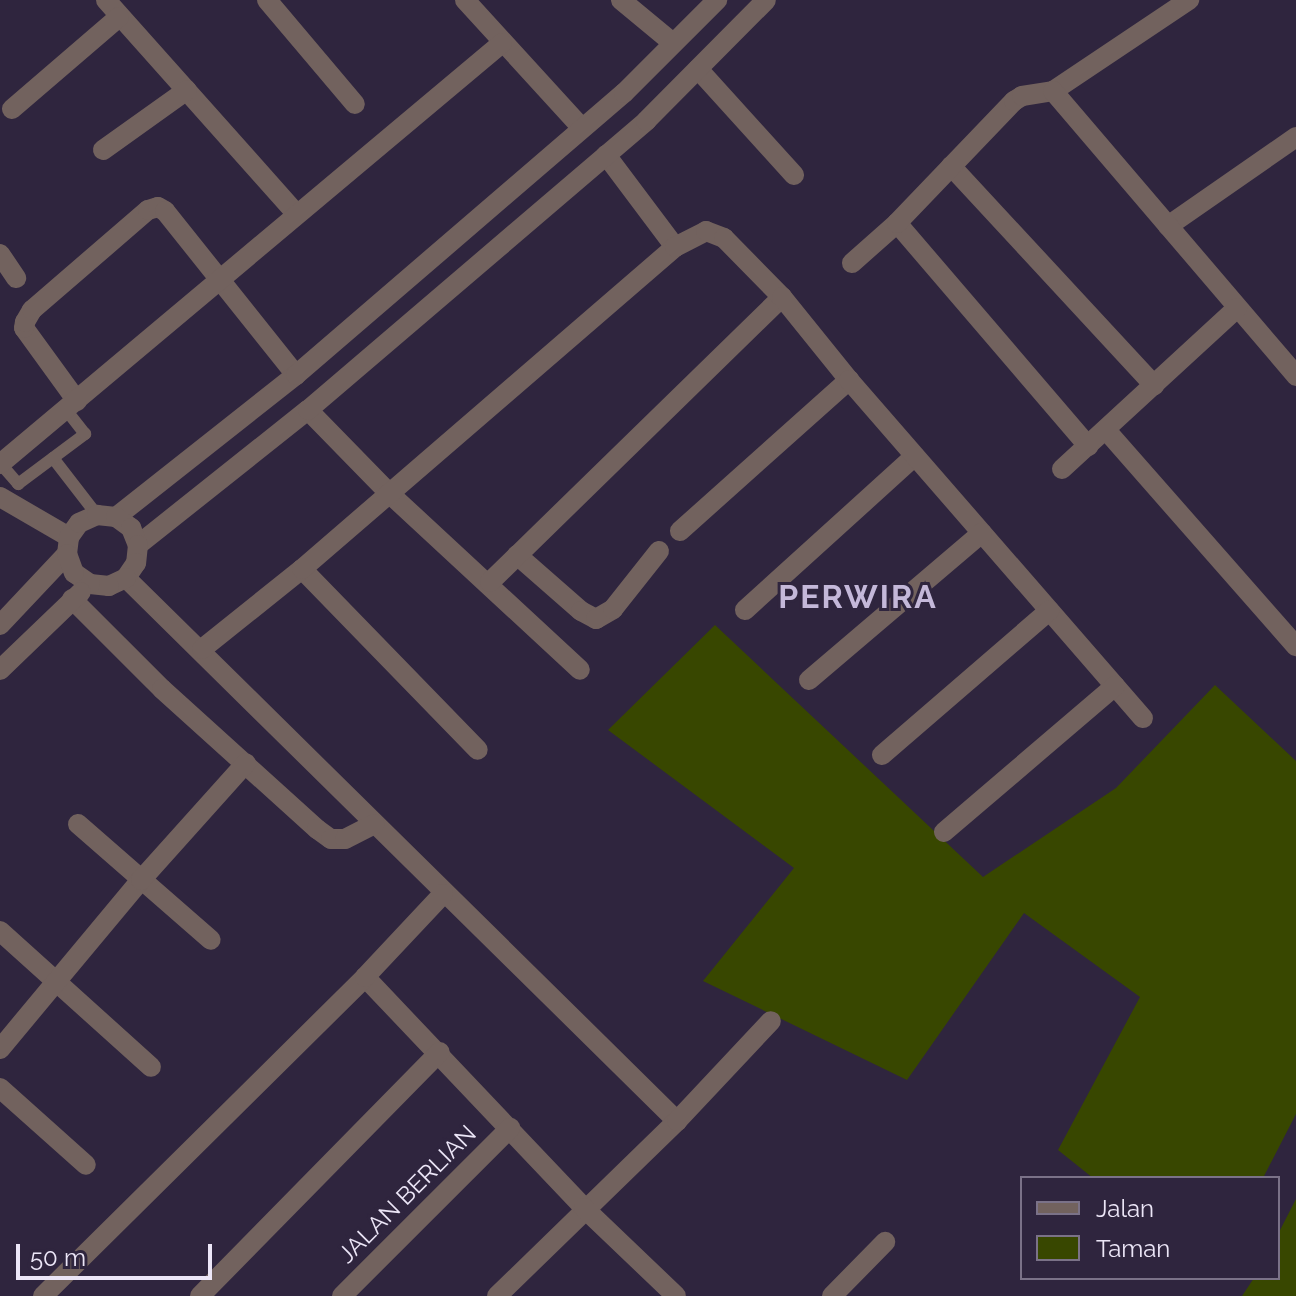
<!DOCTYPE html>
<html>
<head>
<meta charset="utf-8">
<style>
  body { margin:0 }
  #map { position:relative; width:1296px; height:1296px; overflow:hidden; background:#2f253e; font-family:Raleway,sans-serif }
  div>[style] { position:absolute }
  .green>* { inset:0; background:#384700 }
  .service>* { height:12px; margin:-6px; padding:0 6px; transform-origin:6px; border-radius:6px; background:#72625e }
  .minor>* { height:20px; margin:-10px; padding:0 10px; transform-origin:10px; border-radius:10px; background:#72625e }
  span { translate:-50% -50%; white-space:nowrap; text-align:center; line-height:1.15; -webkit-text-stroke:6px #2f253e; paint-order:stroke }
  .street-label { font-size:24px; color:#ece6f7 }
  .district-label { font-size:32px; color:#c4b8d9; font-weight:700; letter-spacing:2px }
  .legend { position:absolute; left:1020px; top:1176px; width:260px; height:104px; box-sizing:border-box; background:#2f253e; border:2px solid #7b7288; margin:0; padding:10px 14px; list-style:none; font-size:24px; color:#ece6f7 }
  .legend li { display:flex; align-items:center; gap:16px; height:40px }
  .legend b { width:40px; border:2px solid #7b7288 }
  .scale { position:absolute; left:16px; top:1244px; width:196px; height:36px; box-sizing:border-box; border:4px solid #ece6f7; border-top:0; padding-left:10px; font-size:24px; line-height:28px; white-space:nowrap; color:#ece6f7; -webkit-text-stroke:6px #2f253e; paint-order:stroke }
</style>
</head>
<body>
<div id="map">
  <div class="green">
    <i style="clip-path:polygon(715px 625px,983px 877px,1116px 788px,1215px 685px,1296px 761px,1296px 1114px,1263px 1178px,1093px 1178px,1058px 1150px,1140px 997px,1024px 913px,907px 1080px,703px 981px,794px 868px,608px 730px)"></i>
    <i style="clip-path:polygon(1296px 1199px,1296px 1296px,1242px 1296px,1254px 1278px,1278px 1278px,1278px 1234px)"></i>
  </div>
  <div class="service">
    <i style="left:53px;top:458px;width:72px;rotate:52.3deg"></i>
    <i style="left:0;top:463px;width:28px;rotate:49deg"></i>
    <i style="left:18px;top:484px;width:84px;rotate:-36.7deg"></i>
    <i style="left:85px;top:434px;width:31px;rotate:-128deg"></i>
  </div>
  <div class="minor">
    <i style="left:106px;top:0;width:285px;rotate:48.3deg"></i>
    <i style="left:267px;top:0;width:136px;rotate:49.8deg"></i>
    <i style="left:465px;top:0;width:173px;rotate:47.6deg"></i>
    <i style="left:621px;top:0;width:67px;rotate:39.6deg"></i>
    <i style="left:698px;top:69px;width:143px;rotate:47.8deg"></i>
    <i style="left:1053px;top:91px;width:164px;rotate:-33.8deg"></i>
    <i style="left:12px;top:109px;width:141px;rotate:-40.7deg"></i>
    <i style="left:103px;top:150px;width:103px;rotate:-35.5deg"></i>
    <i style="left:606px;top:155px;width:115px;rotate:53.1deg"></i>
    <i style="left:951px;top:166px;width:299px;rotate:47.2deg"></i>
    <i style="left:897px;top:223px;width:294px;rotate:49.4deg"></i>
    <i style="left:1168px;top:226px;width:156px;rotate:-34.8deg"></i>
    <i style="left:0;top:254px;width:29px;rotate:56deg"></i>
    <i style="left:852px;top:263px;width:60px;rotate:-41.6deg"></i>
    <i style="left:897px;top:223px;width:169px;rotate:-46.2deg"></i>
    <i style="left:1014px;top:101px;width:9px;rotate:-32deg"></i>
    <i style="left:1022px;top:96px;width:31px;rotate:-9deg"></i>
    <i style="left:1053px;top:91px;width:375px;rotate:49.5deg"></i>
    <i style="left:77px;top:401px;width:90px;rotate:-126deg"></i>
    <i style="left:24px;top:328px;width:6px;rotate:-81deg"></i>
    <i style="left:25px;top:322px;width:14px;rotate:-60deg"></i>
    <i style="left:32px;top:310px;width:153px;rotate:-40.8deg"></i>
    <i style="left:148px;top:210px;width:10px;rotate:-17deg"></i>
    <i style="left:158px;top:207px;width:8px;rotate:30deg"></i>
    <i style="left:165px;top:211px;width:210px;rotate:51.4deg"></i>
    <i style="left:308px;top:410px;width:116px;rotate:45.7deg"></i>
    <i style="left:389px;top:493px;width:260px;rotate:42.8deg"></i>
    <i style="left:1106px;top:430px;width:288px;rotate:48.7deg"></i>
    <i style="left:0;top:464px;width:655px;rotate:-39.98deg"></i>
    <i style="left:1062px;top:469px;width:238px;rotate:-42.6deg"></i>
    <i style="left:0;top:497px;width:80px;rotate:30.1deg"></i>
    <i style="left:116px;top:517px;width:229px;rotate:-38.3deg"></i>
    <i style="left:296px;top:375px;width:433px;rotate:-40.7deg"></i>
    <i style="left:624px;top:93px;width:132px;rotate:-45deg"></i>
    <i style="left:680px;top:531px;width:227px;rotate:-41.8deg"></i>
    <i style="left:138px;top:545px;width:217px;rotate:-38.5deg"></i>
    <i style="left:308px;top:410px;width:445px;rotate:-40.5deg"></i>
    <i style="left:646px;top:121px;width:170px;rotate:-45.2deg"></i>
    <i style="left:517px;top:555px;width:85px;rotate:41.2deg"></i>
    <i style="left:581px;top:611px;width:17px;rotate:28deg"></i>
    <i style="left:596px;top:619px;width:20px;rotate:-30deg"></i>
    <i style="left:613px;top:609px;width:74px;rotate:-51.6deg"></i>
    <i style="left:302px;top:569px;width:252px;rotate:45.8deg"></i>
    <i style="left:126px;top:578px;width:774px;rotate:44.58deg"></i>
    <i style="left:677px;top:1121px;width:251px;rotate:135.8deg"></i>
    <i style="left:490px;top:582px;width:408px;rotate:-44.3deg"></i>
    <i style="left:72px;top:599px;width:127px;rotate:45deg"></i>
    <i style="left:162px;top:689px;width:209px;rotate:42.1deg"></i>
    <i style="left:317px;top:829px;width:17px;rotate:36deg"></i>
    <i style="left:331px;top:839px;width:14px"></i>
    <i style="left:345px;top:839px;width:33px;rotate:-27deg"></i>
    <i style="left:745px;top:610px;width:229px;rotate:-42.2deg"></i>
    <i style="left:0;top:625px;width:98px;rotate:-46.7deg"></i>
    <i style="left:67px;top:554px;width:17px;rotate:-83deg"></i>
    <i style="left:69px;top:537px;width:17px;rotate:-54deg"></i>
    <i style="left:79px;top:523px;width:20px;rotate:-24deg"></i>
    <i style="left:97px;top:515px;width:19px;rotate:6deg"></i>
    <i style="left:116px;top:517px;width:19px;rotate:36deg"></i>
    <i style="left:131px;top:528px;width:18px;rotate:68deg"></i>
    <i style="left:138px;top:545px;width:18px;rotate:96deg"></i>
    <i style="left:136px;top:563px;width:18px;rotate:124deg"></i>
    <i style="left:126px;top:578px;width:19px;rotate:155deg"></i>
    <i style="left:109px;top:586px;width:19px;rotate:-174deg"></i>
    <i style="left:90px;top:584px;width:19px;rotate:-145deg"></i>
    <i style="left:74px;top:573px;width:20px;rotate:-110deg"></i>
    <i style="left:202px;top:649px;width:128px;rotate:-38.7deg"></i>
    <i style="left:302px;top:569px;width:493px;rotate:-40.8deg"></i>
    <i style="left:675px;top:247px;width:35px;rotate:-27deg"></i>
    <i style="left:706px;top:231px;width:19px;rotate:21deg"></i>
    <i style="left:724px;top:238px;width:83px;rotate:45.5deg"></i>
    <i style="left:782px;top:297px;width:107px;rotate:51.1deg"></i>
    <i style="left:849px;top:380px;width:448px;rotate:49deg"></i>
    <i style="left:0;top:670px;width:112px;rotate:-43.9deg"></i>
    <i style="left:809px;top:680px;width:227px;rotate:-40.4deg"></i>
    <i style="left:882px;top:755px;width:221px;rotate:-40.8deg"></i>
    <i style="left:78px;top:824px;width:176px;rotate:41.1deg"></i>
    <i style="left:944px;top:832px;width:225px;rotate:-40.5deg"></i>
    <i style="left:0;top:931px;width:203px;rotate:42deg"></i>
    <i style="left:365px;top:977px;width:318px;rotate:46.5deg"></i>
    <i style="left:584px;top:1208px;width:127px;rotate:43.7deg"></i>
    <i style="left:0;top:1049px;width:220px;rotate:-50.2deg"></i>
    <i style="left:141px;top:880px;width:157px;rotate:-48.1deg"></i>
    <i style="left:0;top:1088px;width:115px;rotate:41.8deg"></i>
    <i style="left:677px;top:1121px;width:137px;rotate:-46.8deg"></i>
    <i style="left:43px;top:1296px;width:453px;rotate:-44.7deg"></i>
    <i style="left:365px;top:977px;width:114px;rotate:-46.8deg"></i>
    <i style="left:200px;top:1296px;width:342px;rotate:-45.5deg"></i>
    <i style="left:342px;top:1296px;width:238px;rotate:-45deg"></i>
    <i style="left:832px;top:1296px;width:76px;rotate:-45.5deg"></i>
  </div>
  <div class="street-label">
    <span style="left:407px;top:1194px;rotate:-45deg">JALAN BERLIAN</span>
  </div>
  <div class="district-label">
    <span style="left:858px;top:597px">PERWIRA</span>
  </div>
  <ul class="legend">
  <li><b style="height:10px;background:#72625e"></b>Jalan</li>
  <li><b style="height:22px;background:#384700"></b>Taman</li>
  </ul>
  <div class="scale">50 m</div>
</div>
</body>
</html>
